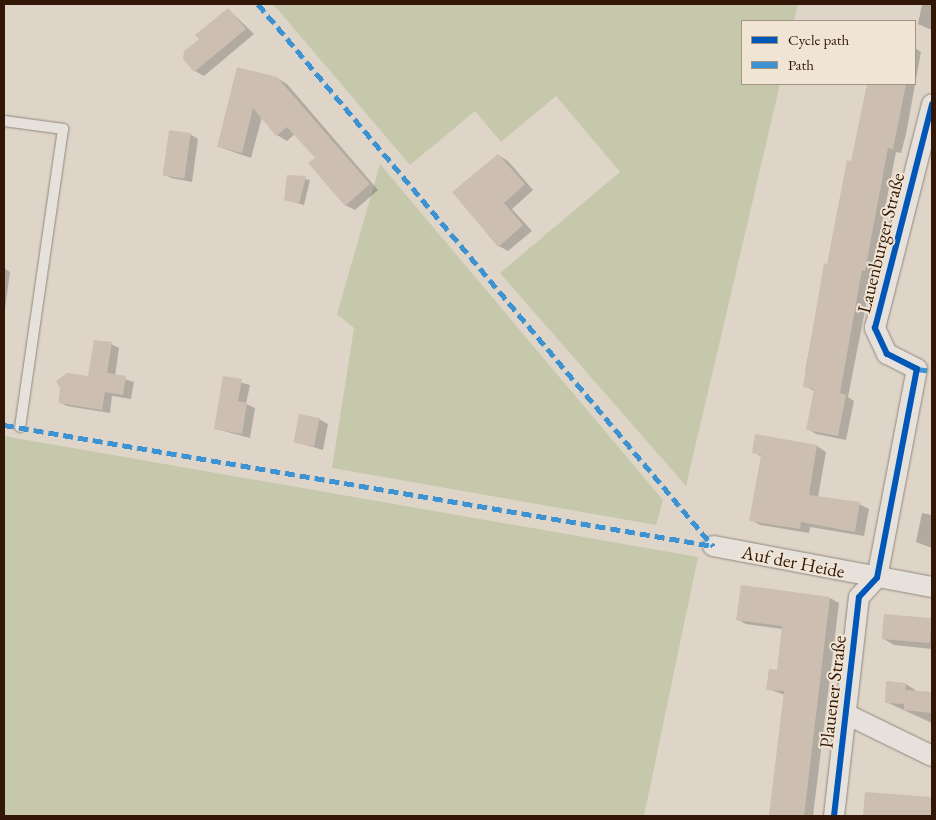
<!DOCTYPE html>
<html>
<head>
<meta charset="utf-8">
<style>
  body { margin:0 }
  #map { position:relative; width:936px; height:820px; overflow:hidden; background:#ded5c8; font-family:"EB Garamond",serif }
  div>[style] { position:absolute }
  .green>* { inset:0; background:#c6c8ab }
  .shadow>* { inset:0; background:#0003 }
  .building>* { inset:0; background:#cdbeb2; transform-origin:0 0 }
  .roads { filter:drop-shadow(0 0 1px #91887e) drop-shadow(0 0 1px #91887e) }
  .service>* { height:10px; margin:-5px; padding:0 5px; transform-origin:5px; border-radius:5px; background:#e6e1db }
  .minor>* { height:20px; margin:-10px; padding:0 10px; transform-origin:10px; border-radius:10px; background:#e6e1db }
  .quiet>* { height:5px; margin-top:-2.5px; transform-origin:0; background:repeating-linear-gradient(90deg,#3d93d1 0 10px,transparent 0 15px) }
  .cycleway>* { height:6px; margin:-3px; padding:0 3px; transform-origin:3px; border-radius:3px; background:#0057b8 }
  span { translate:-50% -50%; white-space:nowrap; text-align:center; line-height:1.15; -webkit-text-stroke:4px #f0e4d5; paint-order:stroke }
  .street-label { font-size:19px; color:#321706 }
  .frame { position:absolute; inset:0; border:5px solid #321706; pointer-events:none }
  .legend { position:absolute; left:741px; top:20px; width:175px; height:65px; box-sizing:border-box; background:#f0e4d5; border:1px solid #a49282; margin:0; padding:6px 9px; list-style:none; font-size:15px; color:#321706 }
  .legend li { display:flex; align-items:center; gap:10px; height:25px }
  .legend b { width:25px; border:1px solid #a49282 }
</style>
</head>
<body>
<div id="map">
  <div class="green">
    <i style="clip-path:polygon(273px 4px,798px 4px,794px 21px,742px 21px,742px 84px,780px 84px,686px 486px,500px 273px,620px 172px,556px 96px,501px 142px,475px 111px,410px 165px)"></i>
    <i style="clip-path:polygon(380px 164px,663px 500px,656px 525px,332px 468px,354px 328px,337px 314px)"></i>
    <i style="clip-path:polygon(4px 436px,698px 557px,644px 816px,4px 816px)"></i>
  </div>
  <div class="shadow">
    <i style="clip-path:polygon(922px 4px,932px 4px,932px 30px,918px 24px)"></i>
    <i style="clip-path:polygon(228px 9px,254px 34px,204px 76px,195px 71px,200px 39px)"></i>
    <i style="clip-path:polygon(915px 48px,921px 52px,906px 134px,901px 153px,896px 152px,848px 397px,854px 401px,846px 440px,816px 434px,808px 429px,815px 391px,804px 386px,806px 367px,825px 265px,828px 265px,852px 162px,868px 84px,915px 84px)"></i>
    <i style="clip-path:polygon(277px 78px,287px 84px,378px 190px,355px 210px,345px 205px,317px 158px,295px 134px,287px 141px,277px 135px,262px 117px,251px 158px,219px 147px)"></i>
    <i style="clip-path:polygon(190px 134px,198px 139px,192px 182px,171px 178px,163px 174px)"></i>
    <i style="clip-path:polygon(498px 155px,508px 161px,533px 190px,512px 209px,532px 231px,508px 251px,499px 246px)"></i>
    <i style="clip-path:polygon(288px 176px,310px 180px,304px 205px,285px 199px)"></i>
    <i style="clip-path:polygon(4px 268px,10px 272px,4px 316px)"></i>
    <i style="clip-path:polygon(111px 344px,119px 348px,115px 376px,134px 382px,131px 399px,112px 396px,110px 413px,67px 406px,59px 402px,89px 378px)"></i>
    <i style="clip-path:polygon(224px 378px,250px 385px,246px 404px,255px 408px,250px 438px,216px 429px)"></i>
    <i style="clip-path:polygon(319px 419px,328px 424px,323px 450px,295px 442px)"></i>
    <i style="clip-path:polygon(756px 435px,817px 446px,826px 452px,818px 497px,859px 504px,869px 509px,864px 536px,810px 527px,809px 533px,760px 525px,751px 520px,762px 457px,753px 452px)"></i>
    <i style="clip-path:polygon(922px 513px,932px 515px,932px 548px,916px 542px)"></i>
    <i style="clip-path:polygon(742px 586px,830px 598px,839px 603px,813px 816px,770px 816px,785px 695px,768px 689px,779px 671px,783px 629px,746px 624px,737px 619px)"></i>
    <i style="clip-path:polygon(885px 615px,932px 621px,932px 649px,894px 645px,882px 638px)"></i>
    <i style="clip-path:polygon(888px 682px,906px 684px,918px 692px,932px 693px,932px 723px,886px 702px)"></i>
    <i style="clip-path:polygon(866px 793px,932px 799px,932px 816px,864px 816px)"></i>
  </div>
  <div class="building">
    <i style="clip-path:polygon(228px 8px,246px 29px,194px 72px,183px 59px,184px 51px,199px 39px,195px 35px)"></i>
    <i style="clip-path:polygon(237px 67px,277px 77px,370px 184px,345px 206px,308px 163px,315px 158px,287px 127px,276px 136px,253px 108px,242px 153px,217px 147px)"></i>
    <i style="clip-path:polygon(867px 84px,906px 84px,893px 149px,888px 148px,865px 271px,862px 270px,840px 393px,846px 395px,838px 436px,806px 430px,814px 389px,803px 387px,824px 263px,827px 264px,847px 160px,851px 161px)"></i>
    <i style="left:169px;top:130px;width:22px;height:46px;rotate:8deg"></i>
    <i style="clip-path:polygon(498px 154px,525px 184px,504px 203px,523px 225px,498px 247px,452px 192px)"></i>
    <i style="clip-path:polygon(287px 175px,306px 176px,299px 204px,284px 200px)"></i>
    <i style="clip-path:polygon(94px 340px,112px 342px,107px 373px,126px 376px,123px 395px,105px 392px,102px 410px,58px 403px,60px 388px,56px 381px,67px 373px,88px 376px)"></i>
    <i style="clip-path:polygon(223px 376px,242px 379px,238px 401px,247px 403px,242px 434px,214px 429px)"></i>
    <i style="left:299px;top:414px;width:21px;height:29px;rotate:11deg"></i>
    <i style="clip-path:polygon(755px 434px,817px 445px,809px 495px,860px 502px,855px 532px,801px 522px,800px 529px,749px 521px,761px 455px,752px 453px)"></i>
    <i style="clip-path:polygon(741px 585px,830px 597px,804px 816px,769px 815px,784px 691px,766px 690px,769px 669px,777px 670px,782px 626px,736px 620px)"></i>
    <i style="left:884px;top:614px;width:48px;height:25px;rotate:5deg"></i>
    <i style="clip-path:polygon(886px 681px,906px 683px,905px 702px,906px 690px,932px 692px,932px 713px,904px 710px,904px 704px,885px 703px)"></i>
    <i style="clip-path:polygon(865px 792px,932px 797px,932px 816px,863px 816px)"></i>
  </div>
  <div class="roads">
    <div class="service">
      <i style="left:4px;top:121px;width:60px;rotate:7.7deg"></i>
      <i style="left:63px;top:129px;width:301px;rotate:98.2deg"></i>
    </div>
    <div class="minor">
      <i style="left:713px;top:546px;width:223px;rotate:10.6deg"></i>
      <i style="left:846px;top:714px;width:96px;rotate:26deg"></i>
      <i style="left:834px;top:816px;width:220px;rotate:-83.5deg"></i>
      <i style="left:859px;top:597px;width:26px;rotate:-47deg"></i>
      <i style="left:877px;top:578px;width:213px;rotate:-79.2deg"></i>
      <i style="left:917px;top:369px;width:34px;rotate:-153deg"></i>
      <i style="left:887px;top:354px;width:29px;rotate:-115deg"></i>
      <i style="left:875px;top:328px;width:231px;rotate:-75.7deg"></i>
    </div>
  </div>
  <div class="quiet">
    <i style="left:258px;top:4px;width:708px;rotate:49.99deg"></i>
    <i style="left:917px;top:369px;width:15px;rotate:8deg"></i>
    <i style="left:4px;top:425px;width:719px;rotate:9.68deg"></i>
  </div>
  <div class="cycleway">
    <i style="left:834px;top:816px;width:220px;rotate:-83.5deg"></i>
    <i style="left:859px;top:597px;width:26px;rotate:-47deg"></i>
    <i style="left:877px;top:578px;width:213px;rotate:-79.2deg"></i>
    <i style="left:917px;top:369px;width:34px;rotate:-153deg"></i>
    <i style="left:887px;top:354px;width:29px;rotate:-115deg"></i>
    <i style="left:875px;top:328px;width:231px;rotate:-75.7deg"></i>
  </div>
  <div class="street-label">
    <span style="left:881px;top:243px;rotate:-76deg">Lauenburger Straße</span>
    <span style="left:793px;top:562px;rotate:11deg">Auf der Heide</span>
    <span style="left:833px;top:692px;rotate:-83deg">Plauener Straße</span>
  </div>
  <div class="frame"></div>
  <ul class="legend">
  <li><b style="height:6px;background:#0057b8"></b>Cycle path</li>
  <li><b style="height:6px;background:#3d93d1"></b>Path</li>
  </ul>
</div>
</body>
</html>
